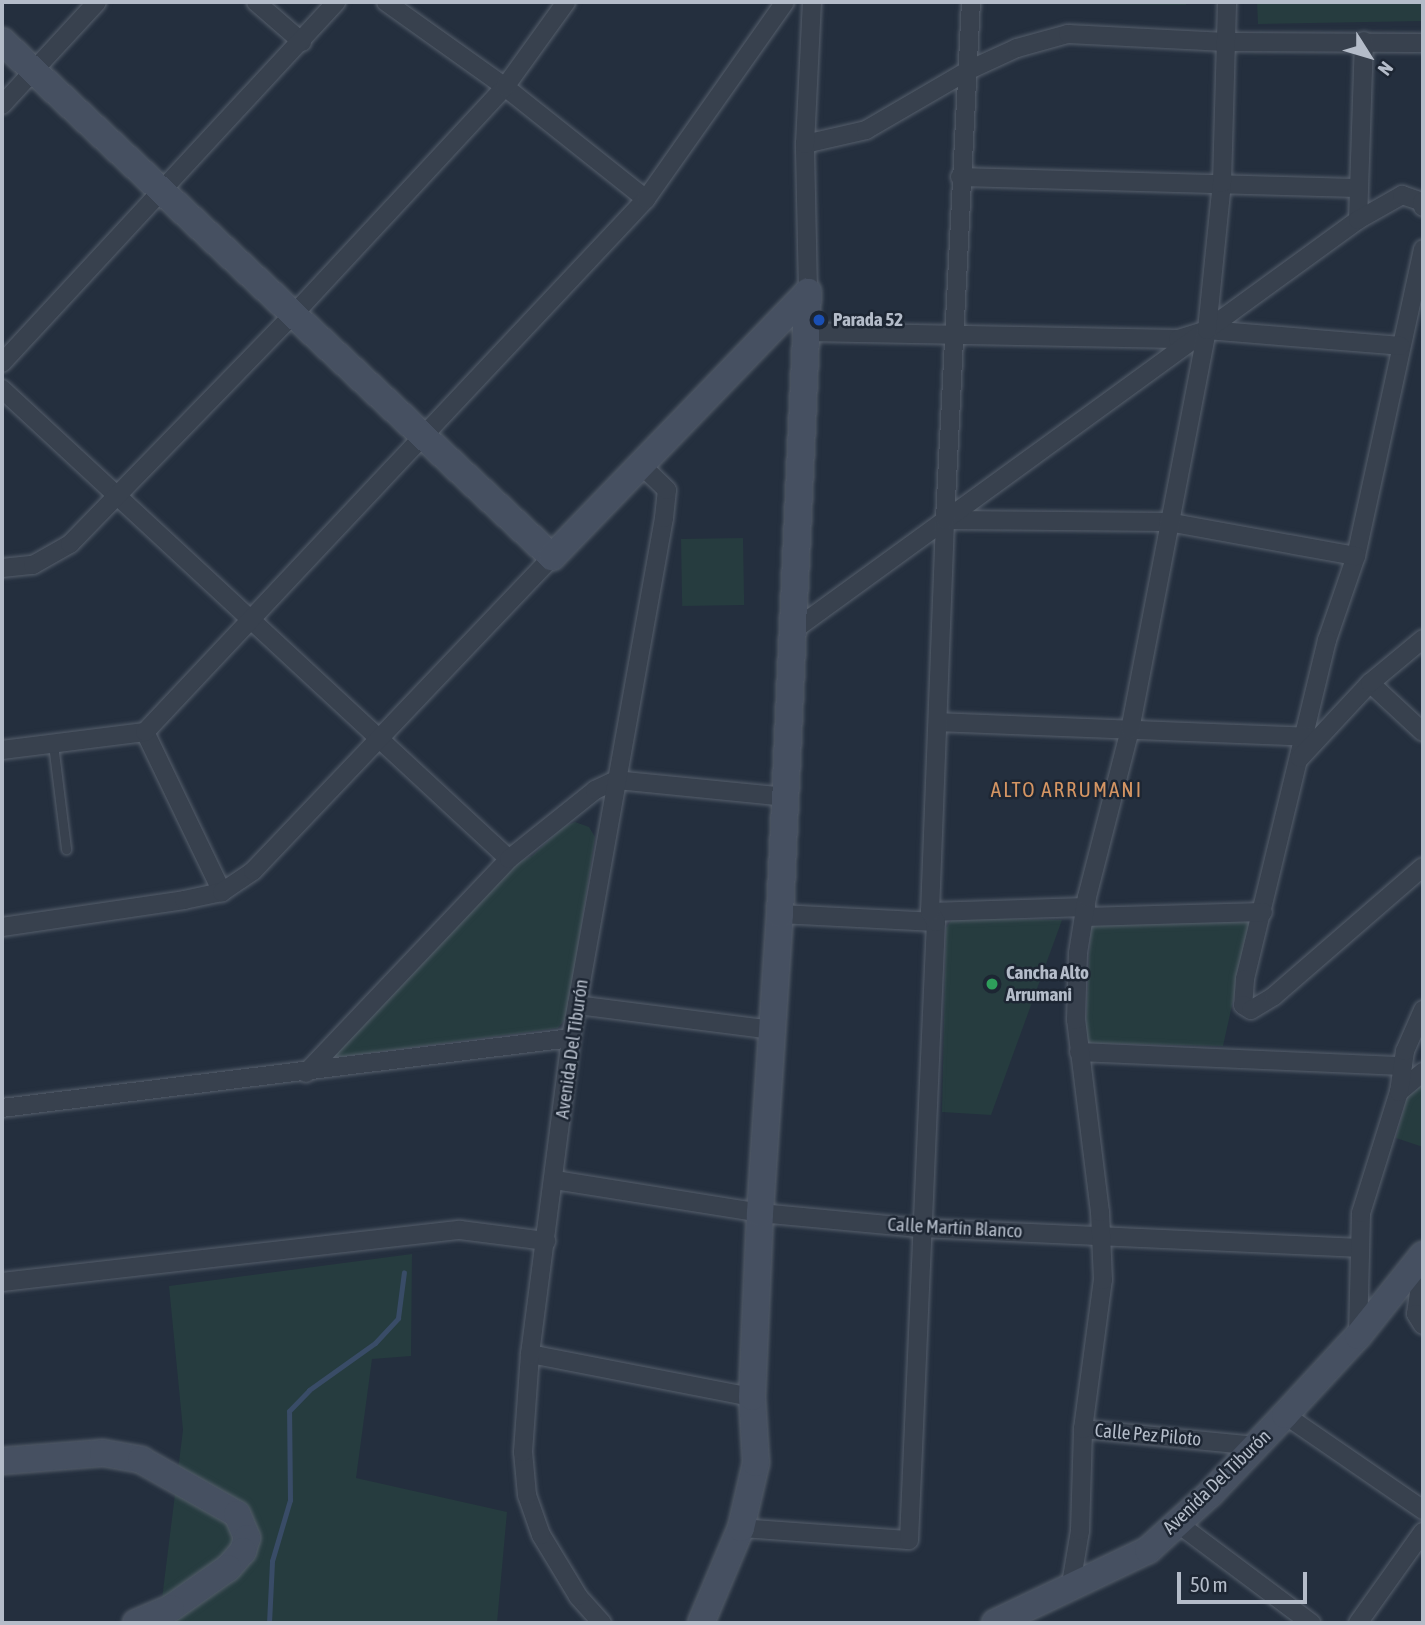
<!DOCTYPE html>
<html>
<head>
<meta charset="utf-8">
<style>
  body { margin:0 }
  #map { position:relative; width:1425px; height:1625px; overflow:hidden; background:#242f3e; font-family:"Asap Condensed",sans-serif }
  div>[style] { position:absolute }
  .green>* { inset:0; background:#263c3f; transform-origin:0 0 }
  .stream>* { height:5px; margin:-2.5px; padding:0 2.5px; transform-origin:2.5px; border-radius:2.5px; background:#394c67 }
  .roads { filter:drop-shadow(0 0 2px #565f6c) drop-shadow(0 0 2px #565f6c) }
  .lane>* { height:9px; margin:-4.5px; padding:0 4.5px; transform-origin:4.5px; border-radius:4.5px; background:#38414e }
  .street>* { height:18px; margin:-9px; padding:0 9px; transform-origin:9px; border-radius:9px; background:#38414e }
  .secondary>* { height:26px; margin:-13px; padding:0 13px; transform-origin:13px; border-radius:13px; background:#465061 }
  .dots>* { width:19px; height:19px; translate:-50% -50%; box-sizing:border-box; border:4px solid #1d2633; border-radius:50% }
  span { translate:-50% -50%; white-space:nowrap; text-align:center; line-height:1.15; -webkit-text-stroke:5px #1d2633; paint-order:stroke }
  .poi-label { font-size:19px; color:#b4bcc9; font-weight:700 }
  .left { translate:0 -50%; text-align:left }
  .street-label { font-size:19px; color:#b4bcc9 }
  .neighbourhood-label { font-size:21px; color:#d59563; letter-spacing:2px }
  .frame { position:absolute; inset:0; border:4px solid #b4bcc9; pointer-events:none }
  .north { position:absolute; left:1334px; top:21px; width:70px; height:70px; -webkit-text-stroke:5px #1d2633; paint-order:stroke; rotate:127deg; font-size:19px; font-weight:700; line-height:28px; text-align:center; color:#b4bcc9 }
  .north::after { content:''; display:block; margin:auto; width:24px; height:32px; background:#b4bcc9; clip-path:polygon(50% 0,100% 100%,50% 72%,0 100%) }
  .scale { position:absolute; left:1177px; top:1572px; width:130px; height:32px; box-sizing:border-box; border:4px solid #b4bcc9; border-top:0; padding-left:9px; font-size:21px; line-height:24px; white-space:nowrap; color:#b4bcc9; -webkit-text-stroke:5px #1d2633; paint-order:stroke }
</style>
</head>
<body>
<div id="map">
  <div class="green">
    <i style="clip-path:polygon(1069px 2px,1186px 2px,1186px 5px,1069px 4px)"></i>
    <i style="clip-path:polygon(1257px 2px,1423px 2px,1423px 21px,1258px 24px)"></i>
    <i style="left:743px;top:538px;width:67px;height:62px;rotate:89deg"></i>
    <i style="clip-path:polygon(575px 822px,589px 827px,595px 837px,567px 1017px,558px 1028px,332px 1058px,514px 864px,532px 856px,563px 827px)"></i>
    <i style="clip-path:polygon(953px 918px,1062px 920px,991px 1115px,942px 1112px,946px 928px)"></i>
    <i style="clip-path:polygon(1251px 920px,1223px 1046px,1085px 1043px,1091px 922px)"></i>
    <i style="clip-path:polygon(1423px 1084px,1423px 1147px,1396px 1138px,1407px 1097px)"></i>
    <i style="clip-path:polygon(412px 1254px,411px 1356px,372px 1359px,356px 1478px,507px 1512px,497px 1623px,159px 1623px,183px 1430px,169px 1286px)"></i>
  </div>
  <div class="stream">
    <i style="left:269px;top:1623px;width:62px;rotate:-87.2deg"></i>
    <i style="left:272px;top:1561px;width:64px;rotate:-73.6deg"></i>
    <i style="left:290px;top:1500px;width:89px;rotate:-90.6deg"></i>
    <i style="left:289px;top:1411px;width:29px;rotate:-46deg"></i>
    <i style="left:309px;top:1390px;width:81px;rotate:-35.5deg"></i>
    <i style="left:375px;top:1343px;width:34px;rotate:-47deg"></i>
    <i style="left:398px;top:1318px;width:46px;rotate:-82.6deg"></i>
  </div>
  <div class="roads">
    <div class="lane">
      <i style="left:53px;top:744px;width:106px;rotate:82.9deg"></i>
    </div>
    <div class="street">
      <i style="left:256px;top:2px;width:61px;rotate:41deg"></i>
      <i style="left:386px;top:2px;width:146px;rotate:35.5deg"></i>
      <i style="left:505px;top:87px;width:180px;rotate:38.5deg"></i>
      <i style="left:2px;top:105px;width:140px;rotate:-47.3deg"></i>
      <i style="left:805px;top:144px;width:63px;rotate:-12.9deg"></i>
      <i style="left:866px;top:130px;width:119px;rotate:-30.2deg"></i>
      <i style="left:969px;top:70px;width:53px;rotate:-24.6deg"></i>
      <i style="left:1017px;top:48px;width:53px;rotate:-15.4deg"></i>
      <i style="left:1068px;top:34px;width:158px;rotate:2.9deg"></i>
      <i style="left:1226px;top:42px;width:197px;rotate:0.3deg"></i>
      <i style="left:960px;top:177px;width:396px;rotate:1.6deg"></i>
      <i style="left:1358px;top:220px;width:179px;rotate:-88.1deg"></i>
      <i style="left:1423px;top:249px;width:314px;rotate:102.3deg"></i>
      <i style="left:1356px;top:556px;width:89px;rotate:109deg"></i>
      <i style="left:1327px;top:640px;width:349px;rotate:103.6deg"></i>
      <i style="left:1245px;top:979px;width:26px;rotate:94deg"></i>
      <i style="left:1243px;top:1005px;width:9px;rotate:32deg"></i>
      <i style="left:1251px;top:1010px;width:27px;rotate:-31deg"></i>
      <i style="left:1274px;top:996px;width:197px;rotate:-40.9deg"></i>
      <i style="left:808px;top:292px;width:148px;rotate:-91.2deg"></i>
      <i style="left:805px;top:144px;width:142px;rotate:-87.2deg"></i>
      <i style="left:807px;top:332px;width:371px;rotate:1.1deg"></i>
      <i style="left:1178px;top:339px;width:30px;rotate:-17deg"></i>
      <i style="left:1207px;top:330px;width:194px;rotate:4.7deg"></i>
      <i style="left:2px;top:363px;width:492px;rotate:-47.2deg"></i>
      <i style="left:2px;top:389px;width:691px;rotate:42.83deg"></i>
      <i style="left:945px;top:520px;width:223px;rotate:0.5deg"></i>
      <i style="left:1168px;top:522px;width:191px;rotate:10.3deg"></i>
      <i style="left:2px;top:568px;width:31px;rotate:-6deg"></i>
      <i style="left:33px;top:565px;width:43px;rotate:-29.6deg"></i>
      <i style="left:70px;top:544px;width:320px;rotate:-45.8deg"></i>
      <i style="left:293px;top:315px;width:311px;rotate:-47.1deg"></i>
      <i style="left:505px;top:87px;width:105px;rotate:-54.3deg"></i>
      <i style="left:794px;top:630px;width:697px;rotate:-36.02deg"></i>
      <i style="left:1358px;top:220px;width:51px;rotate:-29.6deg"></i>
      <i style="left:1402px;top:195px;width:21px;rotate:19deg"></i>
      <i style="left:1422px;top:202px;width:5px;rotate:79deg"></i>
      <i style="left:1370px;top:683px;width:72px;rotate:42.8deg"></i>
      <i style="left:938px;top:722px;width:367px;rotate:2.3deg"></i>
      <i style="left:145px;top:732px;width:178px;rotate:64.3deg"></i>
      <i style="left:2px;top:750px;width:144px;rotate:-7.2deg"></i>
      <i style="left:145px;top:732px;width:731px;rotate:-46.77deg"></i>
      <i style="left:646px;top:199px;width:241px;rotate:-54.8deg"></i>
      <i style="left:1300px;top:758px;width:103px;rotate:-47deg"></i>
      <i style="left:1370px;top:683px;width:69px;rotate:-39.7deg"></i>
      <i style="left:930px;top:912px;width:156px;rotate:-1.8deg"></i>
      <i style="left:780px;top:914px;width:156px;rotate:2.9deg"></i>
      <i style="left:1084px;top:917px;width:179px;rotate:-1.6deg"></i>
      <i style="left:2px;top:927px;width:184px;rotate:-8.4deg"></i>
      <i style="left:184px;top:900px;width:39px;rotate:-12deg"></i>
      <i style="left:222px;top:892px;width:37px;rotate:-34deg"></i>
      <i style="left:253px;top:871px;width:434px;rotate:-46.4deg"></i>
      <i style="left:577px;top:1005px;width:196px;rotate:7.3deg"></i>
      <i style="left:1079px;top:1052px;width:324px;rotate:2.5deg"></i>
      <i style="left:306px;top:1073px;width:295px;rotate:-46.5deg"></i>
      <i style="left:509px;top:859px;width:110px;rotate:-38.7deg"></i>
      <i style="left:595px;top:790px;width:23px;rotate:-25deg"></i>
      <i style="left:616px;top:780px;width:170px;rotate:5.7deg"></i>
      <i style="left:1399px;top:1092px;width:31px;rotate:-40deg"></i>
      <i style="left:2px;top:1108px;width:573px;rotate:-7.01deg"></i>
      <i style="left:555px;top:1180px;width:208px;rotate:9.1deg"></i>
      <i style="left:760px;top:1213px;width:160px;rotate:5.4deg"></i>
      <i style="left:919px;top:1228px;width:439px;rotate:2.6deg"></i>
      <i style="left:1423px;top:1265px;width:49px;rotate:98.1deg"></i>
      <i style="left:1416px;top:1314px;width:13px;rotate:58deg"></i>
      <i style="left:2px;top:1282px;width:461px;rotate:-6.5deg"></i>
      <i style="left:460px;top:1230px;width:87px;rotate:7.3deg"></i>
      <i style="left:1358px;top:1336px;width:123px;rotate:-88.6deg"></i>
      <i style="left:1361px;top:1213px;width:127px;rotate:-72.6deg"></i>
      <i style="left:1399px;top:1092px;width:41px;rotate:-81.7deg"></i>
      <i style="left:1405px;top:1051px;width:45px;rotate:-66.3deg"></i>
      <i style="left:530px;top:1354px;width:226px;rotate:11deg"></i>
      <i style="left:1285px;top:1415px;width:168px;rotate:34.5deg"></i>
      <i style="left:1083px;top:1429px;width:173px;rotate:5.6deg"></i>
      <i style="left:1176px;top:1522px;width:169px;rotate:36.8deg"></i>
      <i style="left:741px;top:1528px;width:168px;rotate:4.1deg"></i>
      <i style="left:909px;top:1540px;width:619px;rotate:-87.5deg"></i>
      <i style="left:936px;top:922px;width:12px;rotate:-121deg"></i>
      <i style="left:930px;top:912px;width:392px;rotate:-87.8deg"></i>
      <i style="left:945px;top:520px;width:519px;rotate:-87.13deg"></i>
      <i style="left:1070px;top:1590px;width:60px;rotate:-80.4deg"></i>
      <i style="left:1080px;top:1531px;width:102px;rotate:-88.3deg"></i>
      <i style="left:1083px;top:1429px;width:150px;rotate:-82.4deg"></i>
      <i style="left:1103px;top:1280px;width:68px;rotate:-92.5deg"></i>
      <i style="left:1100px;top:1212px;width:193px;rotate:-97.1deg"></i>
      <i style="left:1076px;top:1020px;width:67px;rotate:-88.3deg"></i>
      <i style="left:1078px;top:953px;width:57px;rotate:-80.9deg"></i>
      <i style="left:1087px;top:897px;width:172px;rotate:-75.6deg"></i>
      <i style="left:1130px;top:730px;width:407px;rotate:-79.1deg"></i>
      <i style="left:1207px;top:330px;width:148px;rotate:-84.2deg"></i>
      <i style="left:1222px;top:183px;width:181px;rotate:-88.4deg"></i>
      <i style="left:602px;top:1623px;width:36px;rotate:-132deg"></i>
      <i style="left:578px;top:1596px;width:71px;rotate:-121.2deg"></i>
      <i style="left:541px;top:1535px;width:42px;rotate:-109.3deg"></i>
      <i style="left:527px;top:1495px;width:43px;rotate:-95.3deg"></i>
      <i style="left:523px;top:1452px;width:98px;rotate:-85.9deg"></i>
      <i style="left:530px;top:1354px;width:319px;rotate:-82.6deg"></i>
      <i style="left:571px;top:1038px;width:528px;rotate:-79.86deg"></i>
      <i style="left:664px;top:518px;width:28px;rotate:-84deg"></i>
      <i style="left:667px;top:490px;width:33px;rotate:-136deg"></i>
      <i style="left:1358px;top:1623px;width:112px;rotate:-54.5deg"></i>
    </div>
    <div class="secondary">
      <i style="left:2px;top:41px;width:754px;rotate:43.17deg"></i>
      <i style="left:552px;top:557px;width:368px;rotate:-46deg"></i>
      <i style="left:2px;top:1461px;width:101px;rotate:-4.5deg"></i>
      <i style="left:103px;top:1453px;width:39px;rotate:10deg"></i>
      <i style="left:141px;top:1460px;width:110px;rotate:29.4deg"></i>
      <i style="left:237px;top:1514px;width:26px;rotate:67deg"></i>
      <i style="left:247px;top:1538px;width:14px;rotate:107deg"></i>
      <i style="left:243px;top:1551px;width:23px;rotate:131deg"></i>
      <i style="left:228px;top:1568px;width:70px;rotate:144.9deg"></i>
      <i style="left:171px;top:1608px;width:38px;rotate:157deg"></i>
      <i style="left:701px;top:1623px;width:103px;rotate:-67.2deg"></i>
      <i style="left:741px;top:1528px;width:67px;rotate:-77deg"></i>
      <i style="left:756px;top:1463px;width:66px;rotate:-93.5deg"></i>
      <i style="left:752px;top:1397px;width:184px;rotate:-87.5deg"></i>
      <i style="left:760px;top:1213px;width:300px;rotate:-86.2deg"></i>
      <i style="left:780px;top:914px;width:623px;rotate:-87.42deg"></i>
      <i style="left:995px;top:1623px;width:170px;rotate:-25.5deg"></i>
      <i style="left:1148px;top:1550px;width:84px;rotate:-42.1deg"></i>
      <i style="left:1210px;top:1494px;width:109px;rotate:-46.5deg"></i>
      <i style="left:1285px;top:1415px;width:108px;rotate:-47.3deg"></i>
      <i style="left:1358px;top:1336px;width:104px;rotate:-51.3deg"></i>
    </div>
  </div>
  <div class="dots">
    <i style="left:819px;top:320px;background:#1a4fb4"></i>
    <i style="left:992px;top:984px;background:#2e9e5b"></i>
  </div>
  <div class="poi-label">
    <span class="left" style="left:833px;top:320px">Parada 52</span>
    <span class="left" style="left:1006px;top:984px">Cancha Alto<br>Arrumani</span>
  </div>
  <div class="street-label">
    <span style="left:572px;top:1049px;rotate:-82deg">Avenida Del Tiburón</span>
    <span style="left:955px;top:1228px;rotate:3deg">Calle Martín Blanco</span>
    <span style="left:1148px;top:1435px;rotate:5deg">Calle Pez Piloto</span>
    <span style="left:1217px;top:1482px;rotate:-44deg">Avenida Del Tiburón</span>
  </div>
  <div class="neighbourhood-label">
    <span style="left:1067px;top:789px">ALTO ARRUMANI</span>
  </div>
  <div class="frame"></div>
  <div class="north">N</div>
  <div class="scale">50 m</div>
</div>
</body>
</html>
